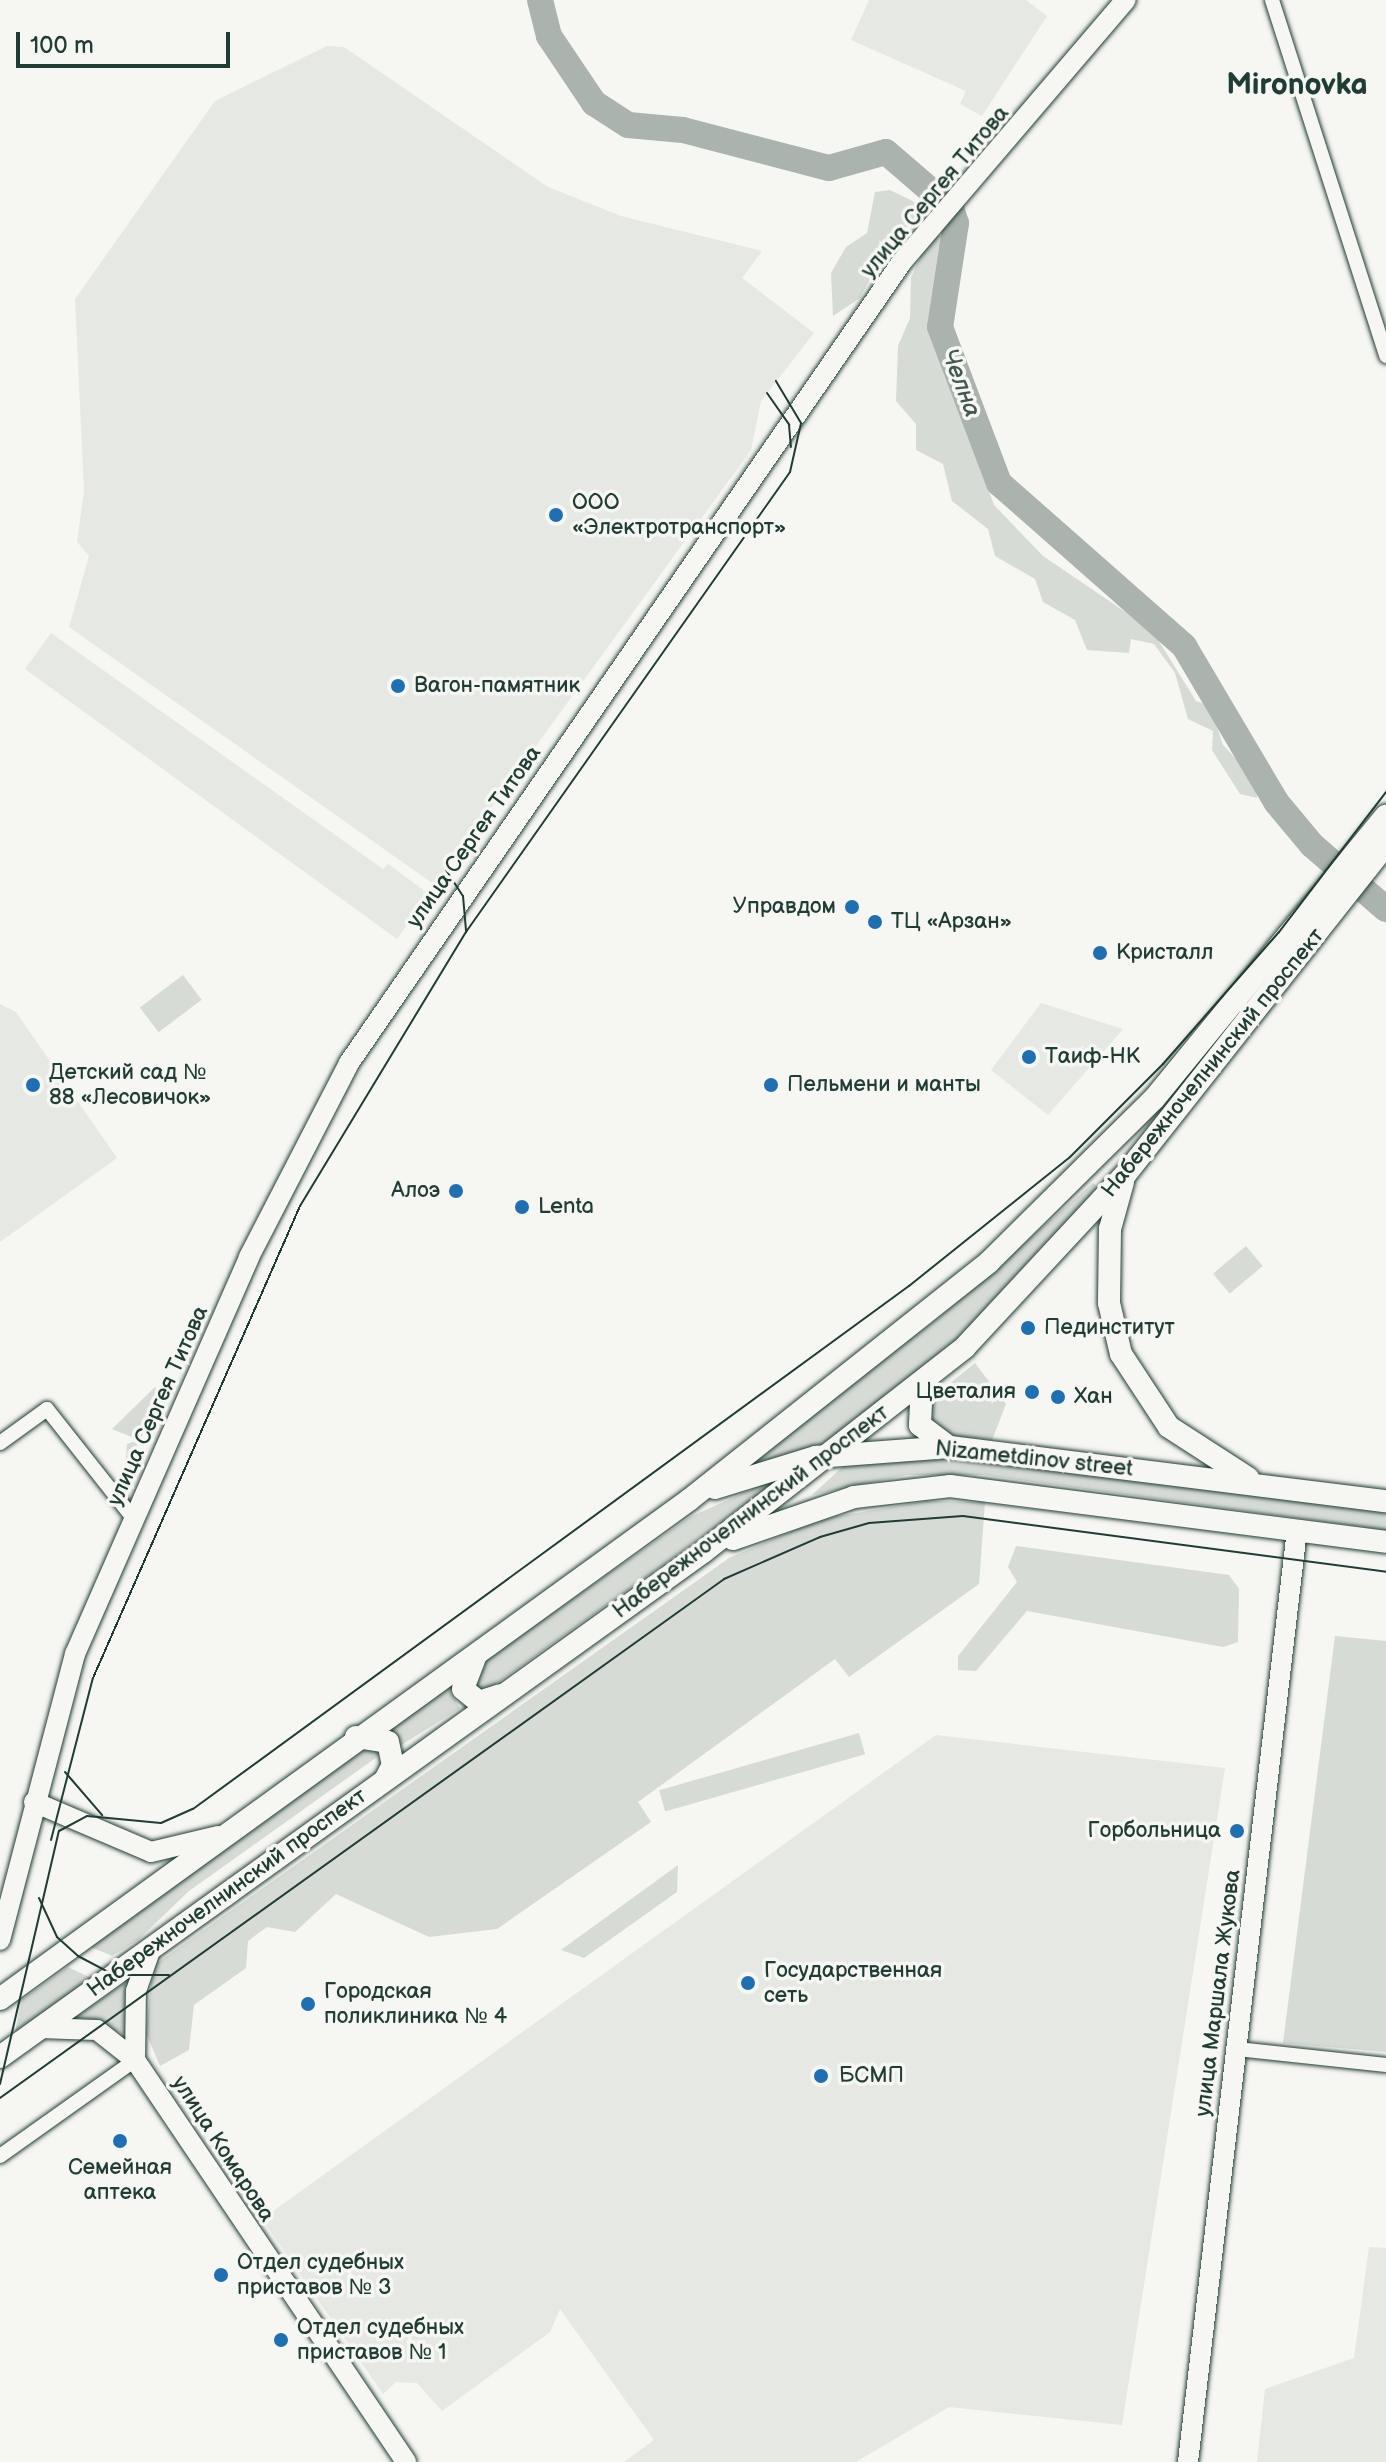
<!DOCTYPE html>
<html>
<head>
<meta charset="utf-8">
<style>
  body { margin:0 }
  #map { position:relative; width:1386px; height:2462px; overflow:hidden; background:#f6f6f2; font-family:"Balsamiq Sans",sans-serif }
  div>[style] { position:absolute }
  .built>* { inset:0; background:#e6e8e4 }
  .green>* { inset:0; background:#d6dbd6; transform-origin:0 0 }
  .river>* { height:26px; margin:-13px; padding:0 13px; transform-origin:13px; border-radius:13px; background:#aab3ae }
  .roads { filter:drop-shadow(0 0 2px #1f3d34) drop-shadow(0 0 2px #1f3d34) }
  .street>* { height:14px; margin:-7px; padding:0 7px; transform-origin:7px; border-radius:7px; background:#f6f6f2 }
  .secondary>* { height:20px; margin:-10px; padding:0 10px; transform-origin:10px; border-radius:10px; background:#f6f6f2 }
  .primary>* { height:22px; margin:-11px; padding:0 11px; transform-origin:11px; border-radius:11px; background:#f6f6f2 }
  .tram>* { height:2px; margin:-1px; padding:0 1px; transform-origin:1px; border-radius:1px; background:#1f3d34 }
  .dots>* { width:22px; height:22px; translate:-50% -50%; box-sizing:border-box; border:4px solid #f6f6f2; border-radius:50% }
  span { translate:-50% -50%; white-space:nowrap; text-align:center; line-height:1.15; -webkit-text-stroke:7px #f6f6f2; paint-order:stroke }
  .street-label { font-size:22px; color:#1f3d34 }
  .poi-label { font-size:22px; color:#1f3d34 }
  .left { translate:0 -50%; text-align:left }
  .right { translate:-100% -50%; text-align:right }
  .water-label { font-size:24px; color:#425a52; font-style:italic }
  .district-label { font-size:30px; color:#1f3d34; font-weight:700 }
  .scale { position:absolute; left:16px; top:32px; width:214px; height:36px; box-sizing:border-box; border:4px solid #1f3d34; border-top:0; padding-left:10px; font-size:24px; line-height:28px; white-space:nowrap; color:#1f3d34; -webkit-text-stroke:6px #f6f6f2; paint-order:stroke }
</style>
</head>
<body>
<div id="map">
  <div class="built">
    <i style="clip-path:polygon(869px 0,1026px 0,1047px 16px,982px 116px,960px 104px,966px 91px,851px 40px)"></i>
    <i style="clip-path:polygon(327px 46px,344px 47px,548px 187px,621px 216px,762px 251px,742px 278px,814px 333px,761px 401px,751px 450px,435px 885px,69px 627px,89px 556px,77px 542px,84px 491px,75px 299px,215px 101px)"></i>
    <i style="clip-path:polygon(51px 633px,383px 869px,388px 864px,429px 894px,397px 939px,25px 669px)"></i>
    <i style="clip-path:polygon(1041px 1003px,1123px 1029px,1048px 1115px,991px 1070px)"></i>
    <i style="clip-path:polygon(0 1004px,16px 1012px,117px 1158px,0 1242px)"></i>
    <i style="clip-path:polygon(936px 1735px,1225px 1768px,1122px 2425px,949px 2407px,856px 2462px,624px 2462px,654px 2440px,560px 2309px,550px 2332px,442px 2411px,417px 2383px,396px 2382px,383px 2394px,262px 2219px)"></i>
    <i style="clip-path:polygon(1369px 2247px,1386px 2248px,1386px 2462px,1257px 2462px,1265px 2389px,1354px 2358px)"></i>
  </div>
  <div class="green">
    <i style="clip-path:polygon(890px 190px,925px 207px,886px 249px,860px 298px,833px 316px,831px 273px,846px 247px,867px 233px,875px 192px)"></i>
    <i style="clip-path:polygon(930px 236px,943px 236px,943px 246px,930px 326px,994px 505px,1043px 556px,1152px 630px,1196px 701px,1210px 706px,1223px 745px,1255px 779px,1257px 798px,1240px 794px,1212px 750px,1213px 731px,1188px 719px,1175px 673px,1154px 644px,1131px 639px,1129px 653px,1087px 650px,1075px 620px,1043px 602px,1035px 579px,995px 556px,988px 529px,952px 501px,943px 464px,916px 450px,916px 424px,896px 401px,898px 346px,910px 318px,911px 278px)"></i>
    <i style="left:183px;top:975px;width:31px;height:54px;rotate:53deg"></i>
    <i style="clip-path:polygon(1093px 1183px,1098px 1187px,965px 1334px,836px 1441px,742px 1468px,937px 1319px)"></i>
    <i style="left:1246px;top:1246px;width:26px;height:43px;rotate:50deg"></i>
    <i style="clip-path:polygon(975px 1363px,1006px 1404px,992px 1440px,944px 1437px,930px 1428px,927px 1402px)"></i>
    <i style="clip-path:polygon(155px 1387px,163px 1395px,125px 1469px,127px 1444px,139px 1440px,112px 1429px)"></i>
    <i style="clip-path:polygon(954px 1455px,1386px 1511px,1386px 1530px,983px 1475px,907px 1475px,812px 1495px,851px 1459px)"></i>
    <i style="clip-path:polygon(797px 1469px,486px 1691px,475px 1686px,473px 1668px,690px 1517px)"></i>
    <i style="clip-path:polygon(927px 1501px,985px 1502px,979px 1584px,849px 1677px,835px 1659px,638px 1802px,651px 1822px,497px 1929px,429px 1937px,336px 1894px,295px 1932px,267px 1927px,248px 1941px,246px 1968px,194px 2005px,189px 2050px,160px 2066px,146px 2033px,153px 1966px,729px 1558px,821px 1519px)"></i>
    <i style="clip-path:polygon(1016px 1546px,1229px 1575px,1239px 1589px,1238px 1642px,1223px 1647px,1027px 1611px,976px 1671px,958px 1670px,958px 1656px,1017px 1582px,1008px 1567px)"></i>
    <i style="clip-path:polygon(1335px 1636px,1386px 1641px,1386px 2052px,1283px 2043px)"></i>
    <i style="left:447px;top:1687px;width:25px;height:77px;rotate:58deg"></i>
    <i style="left:859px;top:1733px;width:22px;height:208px;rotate:74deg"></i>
    <i style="clip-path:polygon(369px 1742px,379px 1747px,377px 1757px,189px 1891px,138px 1940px,112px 1956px,86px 1945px)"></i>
    <i style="clip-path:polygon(678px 1865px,677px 1892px,584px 1958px,561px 1950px)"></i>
    <i style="clip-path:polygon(68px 1967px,93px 1979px,15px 2035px,20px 2001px)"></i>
    <i style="clip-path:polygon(123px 1984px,131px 1985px,127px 2035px,76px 2017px)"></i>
  </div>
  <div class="river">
    <i style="left:540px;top:0;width:37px;rotate:76deg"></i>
    <i style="left:549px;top:36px;width:81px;rotate:56.1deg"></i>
    <i style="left:594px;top:103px;width:40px;rotate:32.9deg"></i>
    <i style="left:628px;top:125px;width:55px;rotate:5.2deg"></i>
    <i style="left:683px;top:130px;width:151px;rotate:14.6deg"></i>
    <i style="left:829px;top:168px;width:59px;rotate:-15.7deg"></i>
    <i style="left:886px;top:152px;width:86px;rotate:40.7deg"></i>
    <i style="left:951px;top:208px;width:16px;rotate:72deg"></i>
    <i style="left:956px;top:223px;width:105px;rotate:98.7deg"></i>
    <i style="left:940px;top:327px;width:167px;rotate:69.3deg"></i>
    <i style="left:999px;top:483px;width:247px;rotate:41.4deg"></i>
    <i style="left:1184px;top:646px;width:182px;rotate:59.4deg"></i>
    <i style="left:1277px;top:803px;width:55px;rotate:50.2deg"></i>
    <i style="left:1312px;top:845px;width:98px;rotate:40.9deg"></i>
  </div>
  <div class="roads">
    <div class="street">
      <i style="left:1272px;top:0;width:374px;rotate:72.2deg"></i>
      <i style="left:0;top:1443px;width:58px;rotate:-35.9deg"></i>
      <i style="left:47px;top:1409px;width:140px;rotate:51.7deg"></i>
      <i style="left:1237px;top:2049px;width:150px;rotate:6.1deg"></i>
      <i style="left:0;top:2156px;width:166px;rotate:-35.4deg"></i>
    </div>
    <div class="secondary">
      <i style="left:34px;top:1802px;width:127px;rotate:23.1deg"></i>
      <i style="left:151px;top:1852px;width:69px;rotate:-13.4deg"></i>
      <i style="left:0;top:1940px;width:296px;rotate:-75.3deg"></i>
      <i style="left:75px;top:1654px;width:433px;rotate:-66.3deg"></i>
      <i style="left:249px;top:1257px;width:218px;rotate:-62.7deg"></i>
      <i style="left:349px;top:1063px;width:972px;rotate:-55.39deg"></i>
      <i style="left:901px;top:263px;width:346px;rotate:-49.5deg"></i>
      <i style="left:40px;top:2028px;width:57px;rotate:2deg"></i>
      <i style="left:97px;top:2030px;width:48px;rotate:38.3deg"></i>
      <i style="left:135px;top:2060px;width:485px;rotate:56deg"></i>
      <i style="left:135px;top:2060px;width:69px;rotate:-89.2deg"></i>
      <i style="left:136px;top:1991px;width:46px;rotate:-70.8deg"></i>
      <i style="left:1188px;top:2462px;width:938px;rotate:-83.33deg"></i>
    </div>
    <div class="primary">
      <i style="left:1123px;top:1182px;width:49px;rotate:105.5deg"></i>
      <i style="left:1110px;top:1229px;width:74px;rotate:90.8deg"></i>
      <i style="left:1109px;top:1303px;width:52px;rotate:76.8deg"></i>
      <i style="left:1121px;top:1354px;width:87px;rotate:56.7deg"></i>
      <i style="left:1169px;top:1427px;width:94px;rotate:32.8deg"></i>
      <i style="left:922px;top:1382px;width:43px;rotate:92.7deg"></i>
      <i style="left:920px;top:1425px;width:36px;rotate:37deg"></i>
      <i style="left:715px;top:1488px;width:106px;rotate:-17.1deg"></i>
      <i style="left:816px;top:1457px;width:134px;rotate:-4.3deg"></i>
      <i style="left:950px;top:1447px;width:439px;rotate:7.1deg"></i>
      <i style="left:733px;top:1539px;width:128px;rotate:-19.1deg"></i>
      <i style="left:854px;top:1497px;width:97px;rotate:-6.5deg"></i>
      <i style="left:950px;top:1486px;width:440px;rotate:7.3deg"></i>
      <i style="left:476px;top:1655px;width:36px;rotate:111deg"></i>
      <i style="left:463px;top:1689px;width:21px;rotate:39deg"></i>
      <i style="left:479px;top:1702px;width:22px;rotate:-18deg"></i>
      <i style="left:356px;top:1737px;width:32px;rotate:9deg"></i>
      <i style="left:388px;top:1742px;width:24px;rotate:78deg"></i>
      <i style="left:393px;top:1765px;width:17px;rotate:118deg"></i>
      <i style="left:0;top:1999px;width:851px;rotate:-35.91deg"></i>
      <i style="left:689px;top:1500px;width:383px;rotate:-38.4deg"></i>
      <i style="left:989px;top:1262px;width:232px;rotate:-44.7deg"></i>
      <i style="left:1154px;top:1099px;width:366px;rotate:-50.7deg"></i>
      <i style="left:0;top:2057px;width:866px;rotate:-35.69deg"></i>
      <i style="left:703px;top:1552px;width:333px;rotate:-38deg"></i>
      <i style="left:965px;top:1347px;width:235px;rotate:-47.1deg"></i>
      <i style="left:1125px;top:1175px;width:422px;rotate:-51.7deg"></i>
    </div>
  </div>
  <div class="tram">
    <i style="left:767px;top:393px;width:39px;rotate:55deg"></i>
    <i style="left:789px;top:425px;width:22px;rotate:85deg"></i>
    <i style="left:446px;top:870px;width:31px;rotate:57deg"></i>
    <i style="left:463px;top:896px;width:36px;rotate:85deg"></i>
    <i style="left:65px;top:1772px;width:57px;rotate:49.3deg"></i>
    <i style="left:51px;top:1840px;width:167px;rotate:-75.5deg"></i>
    <i style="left:93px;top:1678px;width:515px;rotate:-66.32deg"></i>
    <i style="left:300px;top:1206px;width:320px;rotate:-58.8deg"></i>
    <i style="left:466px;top:932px;width:563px;rotate:-54.84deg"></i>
    <i style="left:790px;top:472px;width:50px;rotate:-77.3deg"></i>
    <i style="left:801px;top:423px;width:49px;rotate:-120.8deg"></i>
    <i style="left:39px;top:1898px;width:43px;rotate:65.2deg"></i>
    <i style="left:57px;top:1937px;width:28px;rotate:42deg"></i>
    <i style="left:78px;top:1956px;width:41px;rotate:27.8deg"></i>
    <i style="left:114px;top:1975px;width:55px"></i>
    <i style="left:0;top:2084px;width:260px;rotate:-76.9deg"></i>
    <i style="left:59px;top:1831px;width:32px;rotate:-28deg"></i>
    <i style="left:87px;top:1816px;width:74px;rotate:5.4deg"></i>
    <i style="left:161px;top:1823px;width:35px;rotate:-24deg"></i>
    <i style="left:193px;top:1809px;width:887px;rotate:-36.15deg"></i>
    <i style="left:909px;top:1286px;width:206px;rotate:-38.7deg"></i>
    <i style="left:1070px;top:1157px;width:132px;rotate:-45deg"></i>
    <i style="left:1163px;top:1064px;width:176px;rotate:-48.7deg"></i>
    <i style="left:1279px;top:932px;width:176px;rotate:-52.6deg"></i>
    <i style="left:0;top:2098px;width:891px;rotate:-35.63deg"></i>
    <i style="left:724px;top:1579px;width:105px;rotate:-23.6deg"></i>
    <i style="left:820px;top:1537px;width:51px;rotate:-15.9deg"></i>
    <i style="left:869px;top:1523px;width:94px;rotate:-4.3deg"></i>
    <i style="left:963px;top:1516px;width:427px;rotate:7.5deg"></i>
  </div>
  <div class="dots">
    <i style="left:556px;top:515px;background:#1f6fb2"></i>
    <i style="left:398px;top:686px;background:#1f6fb2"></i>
    <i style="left:852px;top:907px;background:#1f6fb2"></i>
    <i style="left:875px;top:922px;background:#1f6fb2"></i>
    <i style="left:1100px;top:953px;background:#1f6fb2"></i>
    <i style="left:1029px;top:1057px;background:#1f6fb2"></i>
    <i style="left:33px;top:1085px;background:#1f6fb2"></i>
    <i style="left:771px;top:1085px;background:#1f6fb2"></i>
    <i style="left:456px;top:1191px;background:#1f6fb2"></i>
    <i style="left:522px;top:1207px;background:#1f6fb2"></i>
    <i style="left:1028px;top:1328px;background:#1f6fb2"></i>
    <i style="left:1032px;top:1392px;background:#1f6fb2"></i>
    <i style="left:1058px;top:1397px;background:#1f6fb2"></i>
    <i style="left:1237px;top:1831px;background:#1f6fb2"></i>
    <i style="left:748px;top:1983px;background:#1f6fb2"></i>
    <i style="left:308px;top:2004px;background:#1f6fb2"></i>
    <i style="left:821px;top:2076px;background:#1f6fb2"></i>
    <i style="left:120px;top:2141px;background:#1f6fb2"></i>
    <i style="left:221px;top:2275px;background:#1f6fb2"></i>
    <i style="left:281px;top:2340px;background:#1f6fb2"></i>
  </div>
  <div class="street-label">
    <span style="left:935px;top:192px;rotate:-50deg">улица Сергея Титова</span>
    <span style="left:474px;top:837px;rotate:-55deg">улица Сергея Титова</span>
    <span style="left:1213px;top:1063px;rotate:-51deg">Набережночелнинский проспект</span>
    <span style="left:158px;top:1406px;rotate:-66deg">улица Сергея Титова</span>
    <span style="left:1034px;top:1459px;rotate:6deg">Nizametdinov street</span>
    <span style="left:751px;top:1512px;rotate:-37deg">Набережночелнинский проспект</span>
    <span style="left:227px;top:1893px;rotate:-36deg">Набережночелнинский проспект</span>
    <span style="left:1218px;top:1993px;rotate:-83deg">улица Маршала Жукова</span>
    <span style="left:223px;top:2149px;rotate:57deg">улица Комарова</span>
  </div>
  <div class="poi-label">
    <span class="left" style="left:572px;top:515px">ООО<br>«Электротранспорт»</span>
    <span class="left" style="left:414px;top:686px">Вагон-памятник</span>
    <span class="right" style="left:836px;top:907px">Управдом</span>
    <span class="left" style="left:891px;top:922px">ТЦ «Арзан»</span>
    <span class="left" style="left:1116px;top:953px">Кристалл</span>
    <span class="left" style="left:1045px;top:1057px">Таиф-НК</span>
    <span class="left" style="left:49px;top:1085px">Детский сад №<br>88 «Лесовичок»</span>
    <span class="left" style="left:787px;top:1085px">Пельмени и манты</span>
    <span class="right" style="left:440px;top:1191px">Алоэ</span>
    <span class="left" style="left:538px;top:1207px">Lenta</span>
    <span class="left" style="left:1044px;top:1328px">Пединститут</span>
    <span class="right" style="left:1016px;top:1392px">Цветалия</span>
    <span class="left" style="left:1074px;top:1397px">Хан</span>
    <span class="right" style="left:1221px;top:1831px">Горбольница</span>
    <span class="left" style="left:764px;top:1983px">Государственная<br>сеть</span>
    <span class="left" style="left:324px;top:2004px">Городская<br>поликлиника № 4</span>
    <span class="left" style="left:839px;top:2076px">БСМП</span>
    <span style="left:120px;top:2180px">Семейная<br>аптека</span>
    <span class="left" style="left:237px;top:2275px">Отдел судебных<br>приставов № 3</span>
    <span class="left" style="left:297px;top:2340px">Отдел судебных<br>приставов № 1</span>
  </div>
  <div class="water-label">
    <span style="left:961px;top:383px;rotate:69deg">Челна</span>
  </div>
  <div class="district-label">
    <span style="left:1297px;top:85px">Mironovka</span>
  </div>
  <div class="scale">100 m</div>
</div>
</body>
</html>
